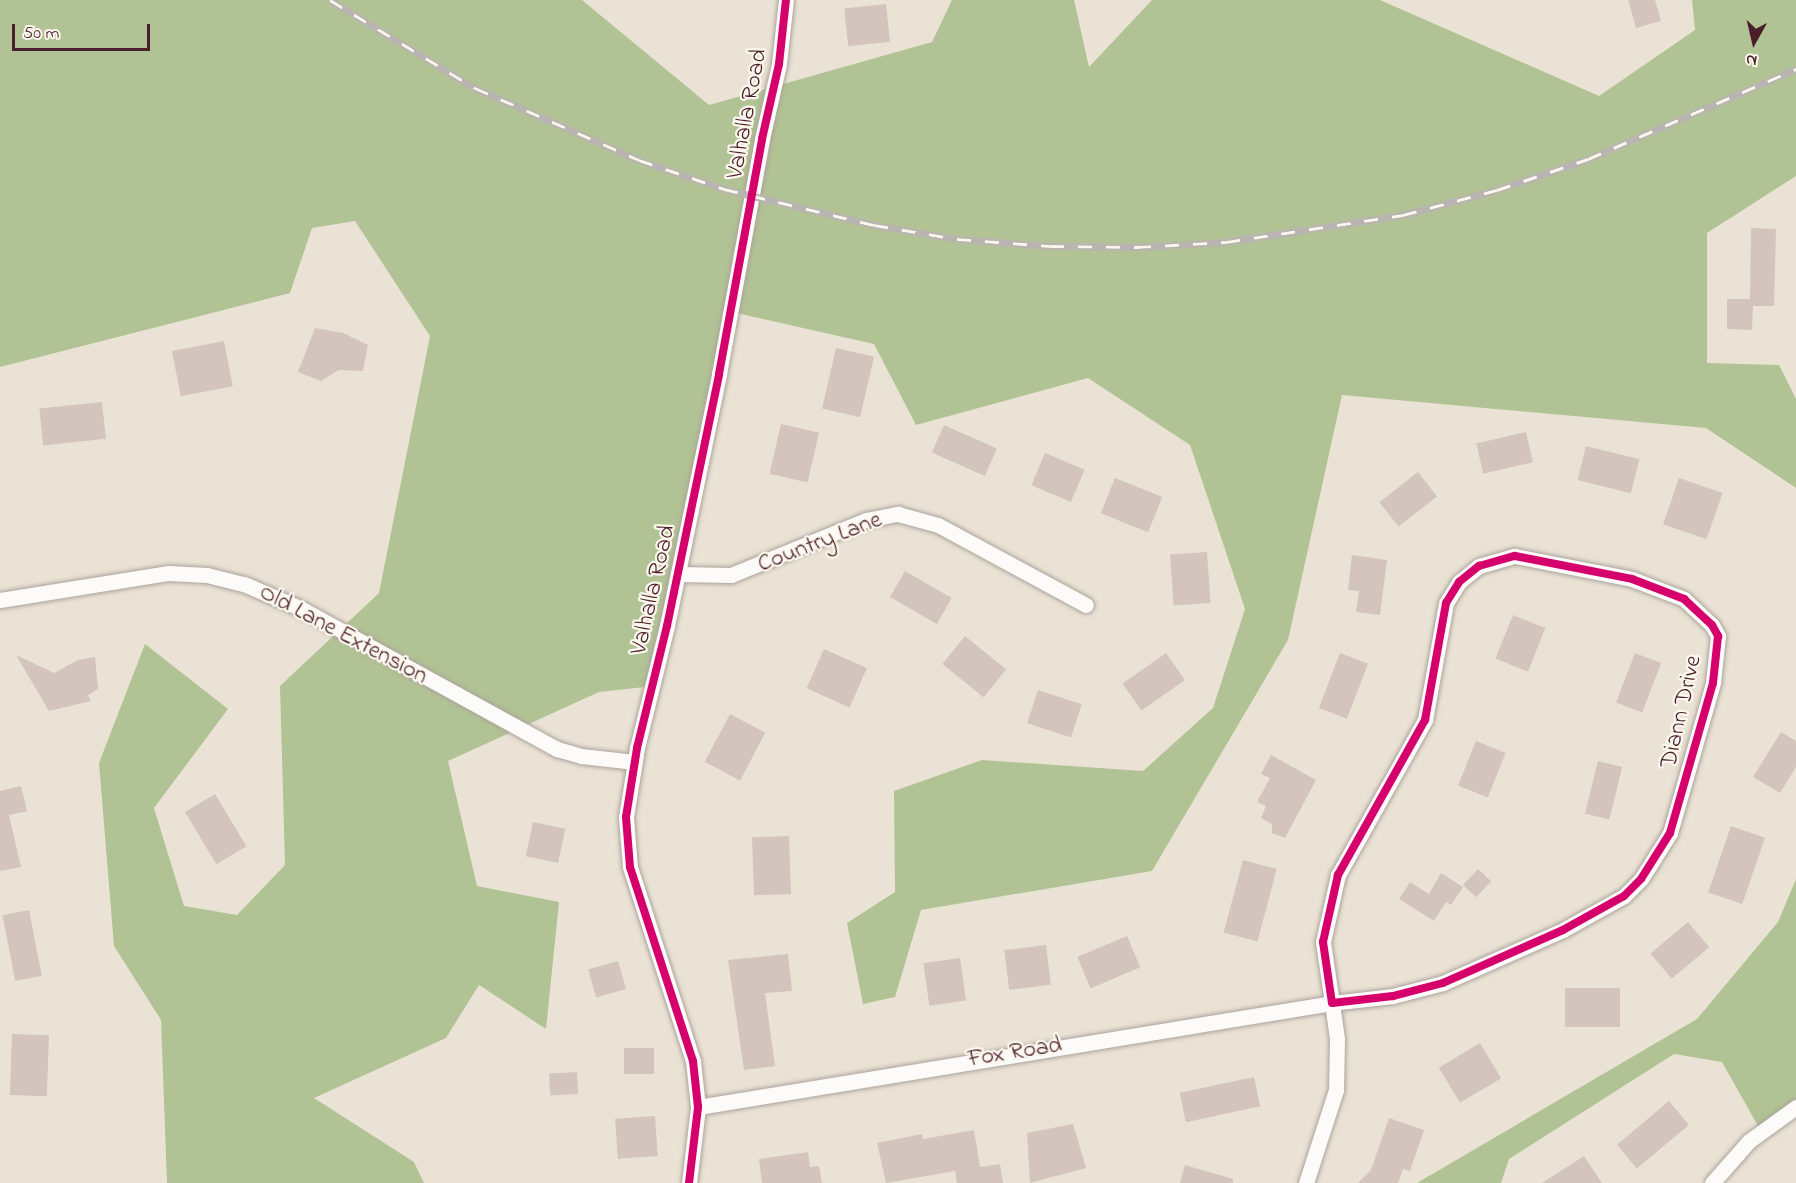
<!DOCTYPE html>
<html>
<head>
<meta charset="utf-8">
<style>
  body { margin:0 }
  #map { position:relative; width:1796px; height:1183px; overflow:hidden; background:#eae3d5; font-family:"Indie Flower",sans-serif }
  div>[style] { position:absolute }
  .forest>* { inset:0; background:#b1c394 }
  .building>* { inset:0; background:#d3c4bd; transform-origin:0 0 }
  .roads { filter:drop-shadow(0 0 2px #aca39c) drop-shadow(0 0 2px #aca39c) }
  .street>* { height:15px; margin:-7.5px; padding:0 7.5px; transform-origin:7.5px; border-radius:7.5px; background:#fcfbf9 }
  .rail>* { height:7px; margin-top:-3.5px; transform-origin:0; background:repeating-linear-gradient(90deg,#fbf7ec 0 14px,#bab3b3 0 28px); box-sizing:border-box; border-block:2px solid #bab3b3 }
  .cycleway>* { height:8px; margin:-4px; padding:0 4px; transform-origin:4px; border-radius:4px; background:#d6006c }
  span { translate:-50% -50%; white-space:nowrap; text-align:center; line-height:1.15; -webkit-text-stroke:4.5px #fbf7ec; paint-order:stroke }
  .street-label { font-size:24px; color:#4a1f2b }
  .north { position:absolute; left:1724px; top:12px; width:60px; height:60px; -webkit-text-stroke:4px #fbf7ec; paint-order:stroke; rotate:188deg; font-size:16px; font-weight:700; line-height:24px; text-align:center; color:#4a1f2b }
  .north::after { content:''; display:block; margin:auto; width:21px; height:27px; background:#4a1f2b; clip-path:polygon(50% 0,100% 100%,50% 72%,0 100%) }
  .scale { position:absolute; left:12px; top:24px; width:138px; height:27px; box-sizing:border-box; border:3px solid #4a1f2b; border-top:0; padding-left:8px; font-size:18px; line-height:21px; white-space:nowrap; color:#4a1f2b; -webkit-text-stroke:4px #fbf7ec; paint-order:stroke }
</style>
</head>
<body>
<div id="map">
  <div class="forest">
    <i style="clip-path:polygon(0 0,582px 0,709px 105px,932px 42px,952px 0,1074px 0,1089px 67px,1152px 0,1380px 0,1599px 96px,1695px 30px,1692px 0,1796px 0,1796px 176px,1707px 233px,1707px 363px,1779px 365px,1796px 399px,1796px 488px,1706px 428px,1342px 395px,1288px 640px,1152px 871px,921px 910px,895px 997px,863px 1004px,847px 923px,895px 892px,894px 791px,982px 760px,1143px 771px,1213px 708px,1245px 609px,1190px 445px,1088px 378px,916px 425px,874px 344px,732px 312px,645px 687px,599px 692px,448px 761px,477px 886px,559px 902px,546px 1029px,479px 985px,446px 1038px,314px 1098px,414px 1162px,424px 1183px,167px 1183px,161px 1020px,114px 946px,99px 763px,145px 644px,228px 709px,154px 808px,184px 906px,237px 915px,285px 865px,280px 686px,379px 593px,430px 336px,355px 221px,312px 228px,290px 293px,0 367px)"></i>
    <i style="clip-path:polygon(1796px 879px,1796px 1103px,1758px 1126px,1722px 1062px,1674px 1054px,1509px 1159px,1501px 1183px,1417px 1183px,1697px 1019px,1778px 922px)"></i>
  </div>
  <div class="building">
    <i style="clip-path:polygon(1628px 0,1655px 0,1661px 21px,1636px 28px)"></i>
    <i style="left:886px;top:4px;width:38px;height:42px;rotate:84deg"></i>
    <i style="clip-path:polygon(1751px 228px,1776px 229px,1774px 306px,1753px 306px,1752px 330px,1727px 329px,1727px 299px,1750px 299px)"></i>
    <i style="clip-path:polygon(315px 328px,343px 333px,368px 345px,363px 371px,339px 370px,321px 381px,298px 372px)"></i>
    <i style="left:224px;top:341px;width:46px;height:53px;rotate:79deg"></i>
    <i style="left:836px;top:348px;width:39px;height:62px;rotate:13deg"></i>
    <i style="left:102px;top:402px;width:37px;height:63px;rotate:84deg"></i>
    <i style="left:781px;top:424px;width:39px;height:51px;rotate:13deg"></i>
    <i style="left:944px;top:425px;width:58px;height:30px;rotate:24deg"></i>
    <i style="left:1526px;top:432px;width:31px;height:51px;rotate:77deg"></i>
    <i style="left:1586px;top:446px;width:55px;height:35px;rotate:14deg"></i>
    <i style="left:1045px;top:453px;width:43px;height:35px;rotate:23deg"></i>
    <i style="left:1418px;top:472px;width:31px;height:49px;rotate:52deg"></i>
    <i style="left:1115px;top:478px;width:51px;height:38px;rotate:22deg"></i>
    <i style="left:1679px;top:478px;width:46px;height:49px;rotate:19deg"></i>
    <i style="left:1207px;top:552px;width:51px;height:37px;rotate:86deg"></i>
    <i style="clip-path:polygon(1352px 555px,1387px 560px,1380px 615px,1356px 612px,1359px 591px,1348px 590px)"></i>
    <i style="left:905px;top:571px;width:54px;height:30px;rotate:30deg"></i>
    <i style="left:1513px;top:615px;width:35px;height:47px;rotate:22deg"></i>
    <i style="left:965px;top:636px;width:53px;height:36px;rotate:39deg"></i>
    <i style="left:824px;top:649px;width:47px;height:43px;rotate:24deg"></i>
    <i style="left:1166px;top:653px;width:33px;height:53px;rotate:55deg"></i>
    <i style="left:1340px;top:653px;width:30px;height:59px;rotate:21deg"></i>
    <i style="left:1635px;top:653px;width:28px;height:53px;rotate:21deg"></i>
    <i style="clip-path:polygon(16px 655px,54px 673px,78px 660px,95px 657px,98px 689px,88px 695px,91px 701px,49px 711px)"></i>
    <i style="left:1038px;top:690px;width:46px;height:35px;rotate:18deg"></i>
    <i style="left:730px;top:714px;width:40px;height:54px;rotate:28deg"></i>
    <i style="clip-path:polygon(1781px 732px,1796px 741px,1796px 767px,1780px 793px,1753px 777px)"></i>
    <i style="left:1476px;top:741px;width:32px;height:48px;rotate:22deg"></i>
    <i style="clip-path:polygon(1271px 755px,1316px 780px,1285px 838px,1272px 833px,1272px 824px,1261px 818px,1266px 806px,1257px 802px,1270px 778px,1261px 774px)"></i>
    <i style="left:1598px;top:761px;width:25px;height:54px;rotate:14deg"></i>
    <i style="clip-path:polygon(21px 786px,27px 811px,9px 815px,21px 867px,0 871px,0 791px)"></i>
    <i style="left:215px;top:794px;width:61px;height:35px;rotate:59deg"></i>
    <i style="left:533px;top:822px;width:33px;height:35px;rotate:12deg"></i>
    <i style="left:1731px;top:826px;width:36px;height:70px;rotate:19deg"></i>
    <i style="left:789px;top:836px;width:58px;height:37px;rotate:88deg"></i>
    <i style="left:1243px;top:860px;width:35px;height:75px;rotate:15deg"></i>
    <i style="left:1478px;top:869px;width:18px;height:22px;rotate:43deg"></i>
    <i style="clip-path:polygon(1441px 873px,1463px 887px,1451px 905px,1446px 902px,1434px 921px,1399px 899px,1410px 882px,1429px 894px)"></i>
    <i style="left:29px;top:910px;width:67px;height:27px;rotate:79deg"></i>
    <i style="left:1688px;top:922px;width:33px;height:49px;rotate:50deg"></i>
    <i style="left:1127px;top:936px;width:34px;height:54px;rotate:67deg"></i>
    <i style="left:1046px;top:945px;width:40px;height:42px;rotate:83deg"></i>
    <i style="clip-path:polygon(788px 954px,792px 991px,765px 993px,775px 1066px,744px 1070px,728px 960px)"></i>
    <i style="left:960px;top:958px;width:43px;height:37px;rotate:82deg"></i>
    <i style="left:618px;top:961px;width:29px;height:31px;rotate:74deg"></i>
    <i style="left:1565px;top:988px;width:55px;height:39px"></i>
    <i style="left:12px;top:1034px;width:37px;height:61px;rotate:2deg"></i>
    <i style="left:1480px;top:1043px;width:41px;height:48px;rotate:59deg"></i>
    <i style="left:624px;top:1048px;width:30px;height:26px"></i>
    <i style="left:577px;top:1072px;width:22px;height:28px;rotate:87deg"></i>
    <i style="left:1254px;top:1077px;width:30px;height:76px;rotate:78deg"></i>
    <i style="left:1669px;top:1101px;width:31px;height:68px;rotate:50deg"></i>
    <i style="left:655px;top:1116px;width:40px;height:40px;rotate:86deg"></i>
    <i style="clip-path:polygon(1389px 1118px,1424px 1130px,1410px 1171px,1403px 1169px,1398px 1183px,1358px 1183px,1371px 1170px)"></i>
    <i style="clip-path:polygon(1073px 1124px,1086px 1168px,1030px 1183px,1027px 1133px)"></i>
    <i style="clip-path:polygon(974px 1130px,980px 1167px,1000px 1164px,1003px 1183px,957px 1183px,955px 1171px,886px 1183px,877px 1143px,922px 1134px,923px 1139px)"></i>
    <i style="clip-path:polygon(808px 1152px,810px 1167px,819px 1166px,822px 1183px,762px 1183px,759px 1159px)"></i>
    <i style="clip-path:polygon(1584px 1156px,1602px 1183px,1542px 1183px)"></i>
    <i style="clip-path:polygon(1185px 1165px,1233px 1179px,1233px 1183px,1180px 1183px)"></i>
  </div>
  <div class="roads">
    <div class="street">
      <i style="left:1515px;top:556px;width:119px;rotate:11.1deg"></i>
      <i style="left:1632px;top:579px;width:56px;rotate:21deg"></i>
      <i style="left:1684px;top:599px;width:38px;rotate:43deg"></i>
      <i style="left:1712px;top:625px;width:13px;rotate:61deg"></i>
      <i style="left:1718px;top:636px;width:47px;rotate:96.1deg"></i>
      <i style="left:1713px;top:683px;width:156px;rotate:106deg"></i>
      <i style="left:1670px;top:833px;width:54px;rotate:122.2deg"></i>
      <i style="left:1641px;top:879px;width:24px;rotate:135deg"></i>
      <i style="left:1624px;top:896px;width:70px;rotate:150.9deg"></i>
      <i style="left:1563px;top:930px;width:131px;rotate:156.2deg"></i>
      <i style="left:1443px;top:983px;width:52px;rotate:165.4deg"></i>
      <i style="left:1393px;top:996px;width:61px;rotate:173.5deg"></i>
      <i style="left:1332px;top:1003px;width:62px;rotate:-98.4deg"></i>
      <i style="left:1323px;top:942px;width:69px;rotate:-77.4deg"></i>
      <i style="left:1338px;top:875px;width:178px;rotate:-60.7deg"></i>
      <i style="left:1425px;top:720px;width:119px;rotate:-79.8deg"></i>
      <i style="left:1446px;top:603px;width:25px;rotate:-58deg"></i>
      <i style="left:1459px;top:582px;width:26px;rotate:-39deg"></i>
      <i style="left:1479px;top:566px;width:37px;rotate:-16deg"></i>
      <i style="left:678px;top:574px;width:53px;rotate:1.1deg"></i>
      <i style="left:731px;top:575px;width:146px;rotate:-22.2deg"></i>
      <i style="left:866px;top:520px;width:33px;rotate:-11deg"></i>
      <i style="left:898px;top:514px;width:41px;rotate:15.4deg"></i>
      <i style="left:938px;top:525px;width:168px;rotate:28.4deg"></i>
      <i style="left:0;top:600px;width:171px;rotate:-9.1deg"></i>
      <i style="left:169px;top:573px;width:38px;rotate:3deg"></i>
      <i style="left:207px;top:575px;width:38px;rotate:14deg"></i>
      <i style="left:244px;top:584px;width:63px;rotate:23.3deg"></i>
      <i style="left:302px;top:609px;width:291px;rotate:28.8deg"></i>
      <i style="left:557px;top:749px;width:25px;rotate:16deg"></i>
      <i style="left:581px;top:756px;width:54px;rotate:6.3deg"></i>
      <i style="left:698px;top:1107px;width:642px;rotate:-9.32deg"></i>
      <i style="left:1332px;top:1003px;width:37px;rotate:82deg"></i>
      <i style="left:1337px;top:1040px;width:50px;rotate:91.1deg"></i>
      <i style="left:1336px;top:1090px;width:98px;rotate:107.9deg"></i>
      <i style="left:689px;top:1183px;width:77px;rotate:-83.2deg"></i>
      <i style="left:698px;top:1107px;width:46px;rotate:-96.2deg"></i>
      <i style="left:693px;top:1061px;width:204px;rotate:-108deg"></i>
      <i style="left:630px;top:867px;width:50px;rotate:-94.6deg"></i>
      <i style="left:626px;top:817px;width:70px;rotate:-80.9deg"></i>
      <i style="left:637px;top:748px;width:126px;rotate:-76.2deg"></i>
      <i style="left:667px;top:626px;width:257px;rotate:-78.3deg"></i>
      <i style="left:719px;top:374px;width:239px;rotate:-79.6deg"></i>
      <i style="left:762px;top:139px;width:77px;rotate:-77.2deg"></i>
      <i style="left:779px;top:64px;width:64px;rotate:-83.8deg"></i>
      <i style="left:1712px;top:1183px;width:56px;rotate:-48.6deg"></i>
      <i style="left:1749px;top:1141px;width:58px;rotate:-35.9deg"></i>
    </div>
  </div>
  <div class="rail">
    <i style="left:330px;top:0;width:170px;rotate:31.3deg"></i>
    <i style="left:475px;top:88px;width:179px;rotate:23.7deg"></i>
    <i style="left:639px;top:160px;width:90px;rotate:18.8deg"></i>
    <i style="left:724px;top:189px;width:154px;rotate:13.5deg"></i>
    <i style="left:874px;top:225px;width:84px;rotate:9.6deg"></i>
    <i style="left:957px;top:239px;width:93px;rotate:4.3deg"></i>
    <i style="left:1050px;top:246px;width:87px;rotate:0.7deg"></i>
    <i style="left:1137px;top:247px;width:89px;rotate:-3.2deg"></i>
    <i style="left:1226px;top:242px;width:179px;rotate:-8.7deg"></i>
    <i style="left:1403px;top:215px;width:97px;rotate:-14.9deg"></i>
    <i style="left:1497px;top:190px;width:96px;rotate:-18.8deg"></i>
    <i style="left:1588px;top:159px;width:227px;rotate:-23.4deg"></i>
  </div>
  <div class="cycleway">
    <i style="left:1515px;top:556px;width:119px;rotate:11.1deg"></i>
    <i style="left:1632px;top:579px;width:56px;rotate:21deg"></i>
    <i style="left:1684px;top:599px;width:38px;rotate:43deg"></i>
    <i style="left:1712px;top:625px;width:13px;rotate:61deg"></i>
    <i style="left:1718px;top:636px;width:47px;rotate:96.1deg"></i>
    <i style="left:1713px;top:683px;width:156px;rotate:106deg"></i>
    <i style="left:1670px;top:833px;width:54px;rotate:122.2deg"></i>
    <i style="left:1641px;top:879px;width:24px;rotate:135deg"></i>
    <i style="left:1624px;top:896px;width:70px;rotate:150.9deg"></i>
    <i style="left:1563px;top:930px;width:131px;rotate:156.2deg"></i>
    <i style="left:1443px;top:983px;width:52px;rotate:165.4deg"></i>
    <i style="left:1393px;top:996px;width:61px;rotate:173.5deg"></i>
    <i style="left:1332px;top:1003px;width:62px;rotate:-98.4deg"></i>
    <i style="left:1323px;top:942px;width:69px;rotate:-77.4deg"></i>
    <i style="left:1338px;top:875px;width:178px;rotate:-60.7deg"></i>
    <i style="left:1425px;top:720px;width:119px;rotate:-79.8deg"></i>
    <i style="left:1446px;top:603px;width:25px;rotate:-58deg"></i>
    <i style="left:1459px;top:582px;width:26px;rotate:-39deg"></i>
    <i style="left:1479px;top:566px;width:37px;rotate:-16deg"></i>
    <i style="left:689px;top:1183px;width:77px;rotate:-83.2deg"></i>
    <i style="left:698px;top:1107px;width:46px;rotate:-96.2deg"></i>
    <i style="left:693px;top:1061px;width:204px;rotate:-108deg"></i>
    <i style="left:630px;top:867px;width:50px;rotate:-94.6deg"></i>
    <i style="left:626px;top:817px;width:70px;rotate:-80.9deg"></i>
    <i style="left:637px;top:748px;width:126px;rotate:-76.2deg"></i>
    <i style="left:667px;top:626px;width:257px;rotate:-78.3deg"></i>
    <i style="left:719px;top:374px;width:239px;rotate:-79.6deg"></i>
    <i style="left:762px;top:139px;width:77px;rotate:-77.2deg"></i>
    <i style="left:779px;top:64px;width:64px;rotate:-83.8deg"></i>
  </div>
  <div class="street-label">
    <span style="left:748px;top:114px;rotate:-79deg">Valhalla Road</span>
    <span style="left:820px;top:543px;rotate:-21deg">Country Lane</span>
    <span style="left:654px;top:590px;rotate:-77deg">Valhalla Road</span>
    <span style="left:343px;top:635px;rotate:28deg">Old Lane Extension</span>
    <span style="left:1682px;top:712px;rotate:-77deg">Diann Drive</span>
    <span style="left:1015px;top:1053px;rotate:-9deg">Fox Road</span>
  </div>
  <div class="north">N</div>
  <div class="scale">50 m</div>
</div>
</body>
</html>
